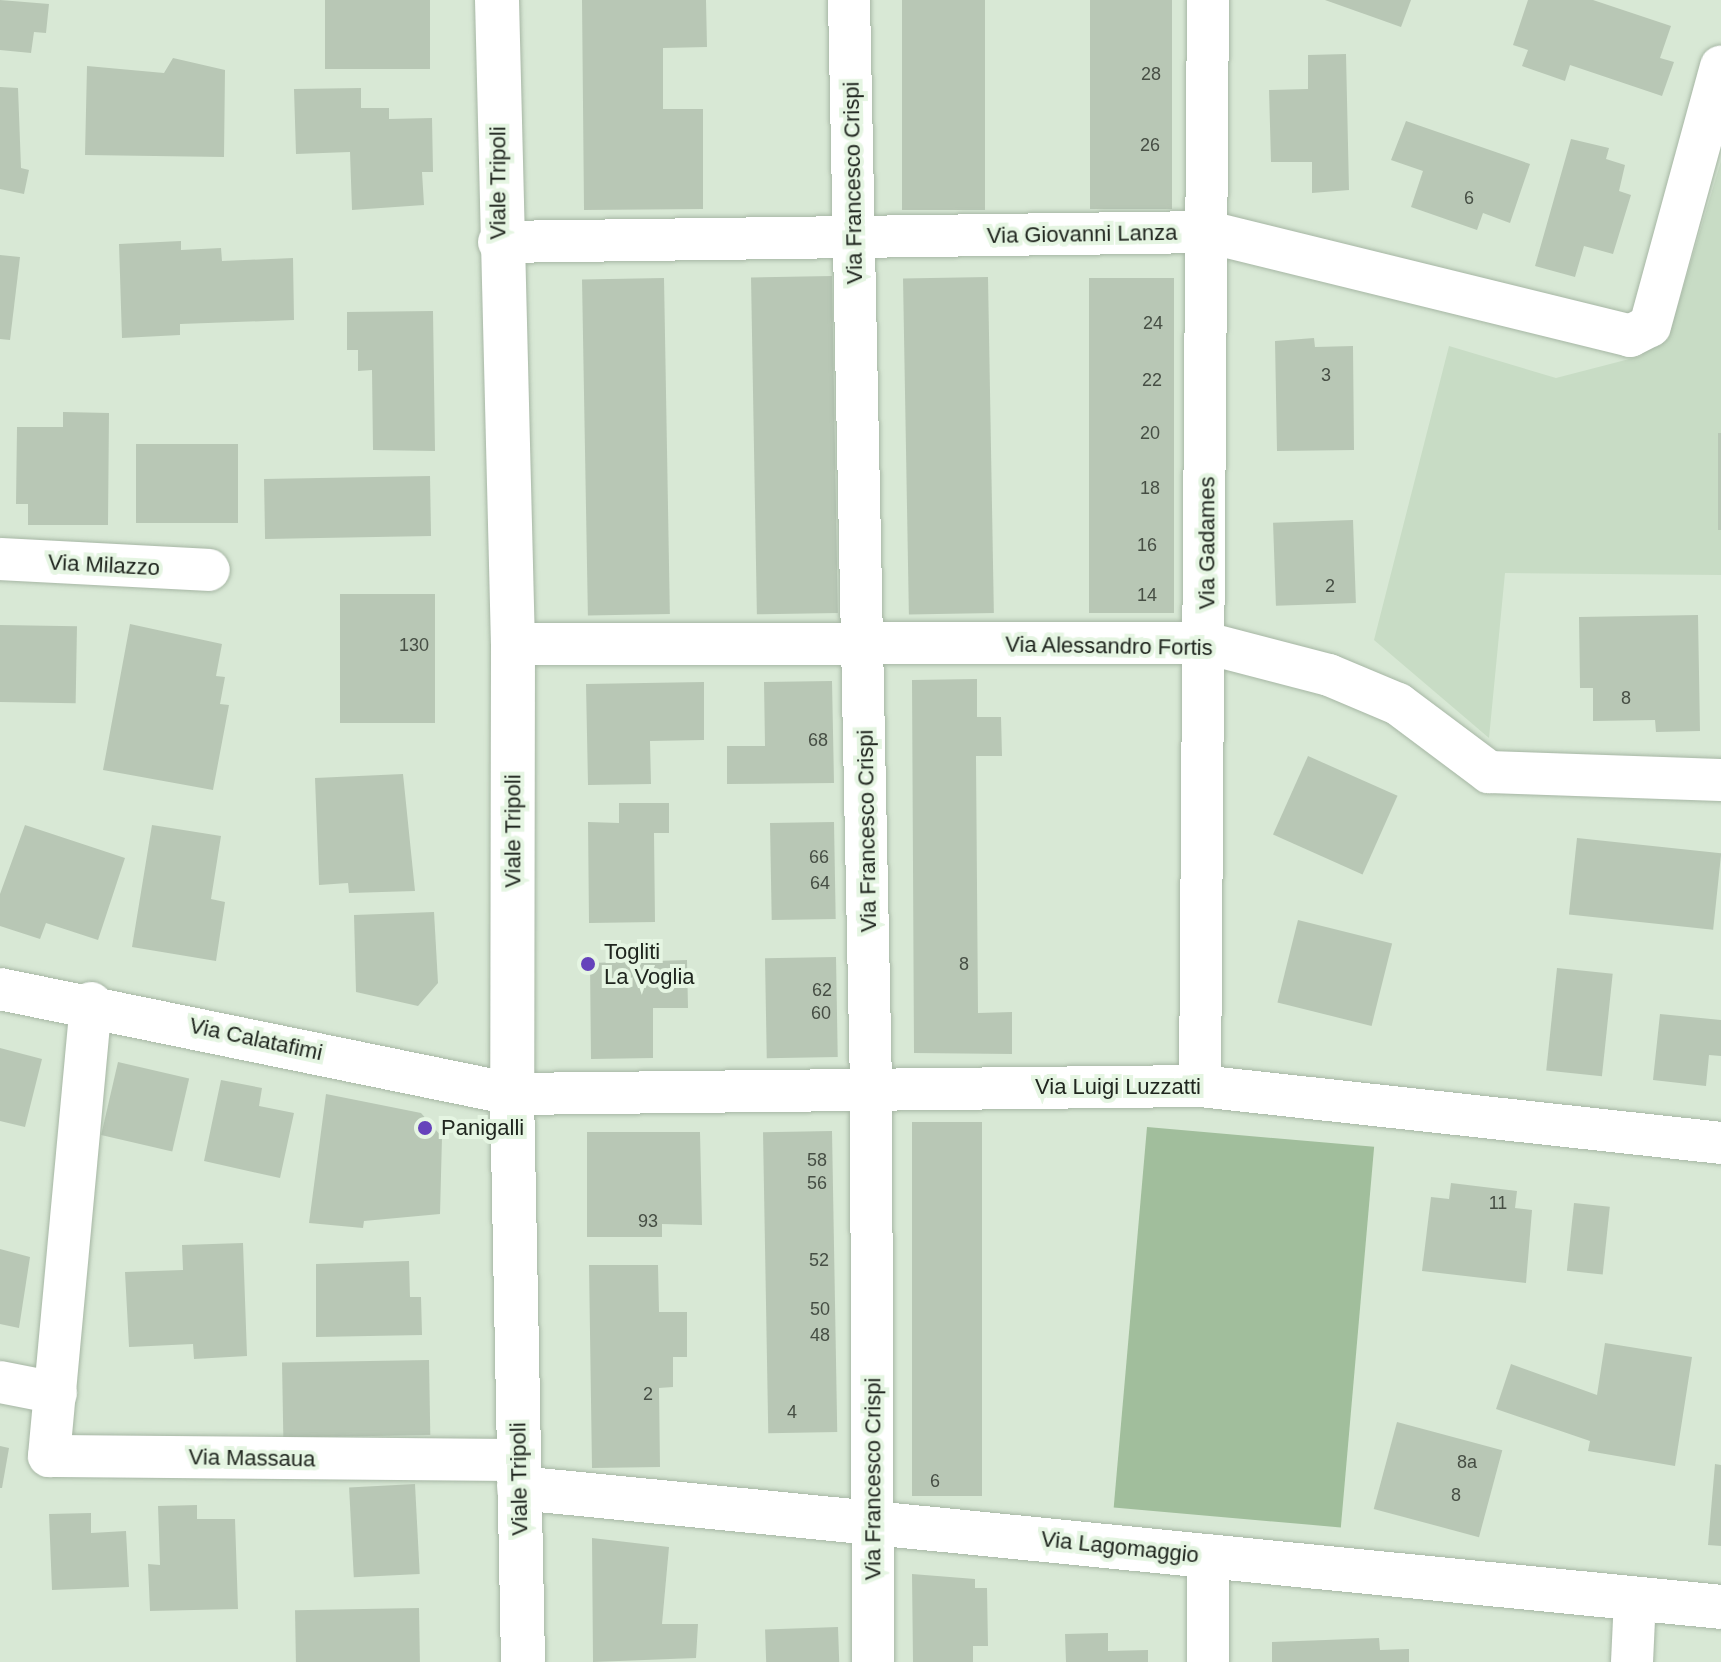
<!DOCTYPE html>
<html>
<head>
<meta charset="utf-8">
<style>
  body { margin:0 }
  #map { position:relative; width:1721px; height:1662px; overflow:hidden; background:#d8e8d5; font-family:Arial,sans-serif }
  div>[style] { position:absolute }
  .built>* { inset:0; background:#c8dcc5 }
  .green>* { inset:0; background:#a1be9c; transform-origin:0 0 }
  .building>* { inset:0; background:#b8c7b5; transform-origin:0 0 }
  .roads { filter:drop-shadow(0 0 2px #a6b6a4) drop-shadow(0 0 2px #a6b6a4) }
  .minor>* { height:42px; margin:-21px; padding:0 21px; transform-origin:21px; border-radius:21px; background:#fff }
  .tertiary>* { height:44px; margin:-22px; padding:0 22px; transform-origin:22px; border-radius:22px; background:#fff }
  .dots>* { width:22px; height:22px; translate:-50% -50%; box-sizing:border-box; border:4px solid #e5f5e2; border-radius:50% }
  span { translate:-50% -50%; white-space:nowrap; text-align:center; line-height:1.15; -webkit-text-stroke:8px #e5f5e2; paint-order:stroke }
  .number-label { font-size:18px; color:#464e44 }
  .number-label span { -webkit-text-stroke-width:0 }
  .street-label { font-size:22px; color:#20261f }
  .poi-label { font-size:22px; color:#20261f }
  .left { translate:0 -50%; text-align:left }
</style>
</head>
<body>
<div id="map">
  <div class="built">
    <i style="clip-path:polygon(1721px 161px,1721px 575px,1505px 573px,1489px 738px,1374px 640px,1449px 346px,1556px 378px,1641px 356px,1673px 322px)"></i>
  </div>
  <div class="green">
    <i style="left:1147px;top:1127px;width:228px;height:382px;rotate:5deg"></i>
  </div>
  <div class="building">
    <i style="clip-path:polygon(0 0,49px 4px,46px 33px,34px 32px,31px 53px,0 50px)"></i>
    <i style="left:325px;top:0;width:105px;height:69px"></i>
    <i style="clip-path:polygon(582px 0,706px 0,707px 47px,663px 48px,663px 109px,703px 109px,703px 209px,584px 210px)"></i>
    <i style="left:902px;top:0;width:83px;height:210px"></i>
    <i style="left:1090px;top:0;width:82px;height:209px"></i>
    <i style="clip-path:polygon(1325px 0,1411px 0,1401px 27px)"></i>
    <i style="clip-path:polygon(1528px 0,1593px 0,1671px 26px,1660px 58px,1674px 62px,1662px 96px,1570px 65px,1565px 81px,1522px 66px,1528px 50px,1513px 45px)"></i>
    <i style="clip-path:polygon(1346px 54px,1349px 190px,1312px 193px,1312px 162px,1271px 162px,1269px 90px,1308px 89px,1308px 55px)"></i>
    <i style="clip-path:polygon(173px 58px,225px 70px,224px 157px,85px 155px,87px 66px,164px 73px)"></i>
    <i style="clip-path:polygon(0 87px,18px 88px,21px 168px,29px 170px,24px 194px,0 189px)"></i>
    <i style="clip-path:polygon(361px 88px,361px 108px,389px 108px,389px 119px,432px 118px,433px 172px,422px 172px,424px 205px,352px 210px,350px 152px,296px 154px,294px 89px)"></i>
    <i style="clip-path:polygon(1406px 121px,1530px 164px,1510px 223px,1483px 213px,1477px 230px,1411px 207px,1423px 171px,1391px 160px)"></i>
    <i style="clip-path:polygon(1571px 139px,1609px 148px,1606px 159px,1625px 165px,1619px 191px,1631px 195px,1613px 254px,1584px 246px,1575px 277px,1535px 266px)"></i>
    <i style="clip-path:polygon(181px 241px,181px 250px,221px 248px,222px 261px,293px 258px,294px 320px,180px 324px,180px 335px,122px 338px,119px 244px)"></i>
    <i style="clip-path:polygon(0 255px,20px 257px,10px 340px,0 339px)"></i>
    <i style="left:832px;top:276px;width:337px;height:81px;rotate:89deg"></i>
    <i style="left:988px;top:277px;width:336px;height:85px;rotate:89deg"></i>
    <i style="left:664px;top:278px;width:336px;height:82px;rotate:89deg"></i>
    <i style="left:1089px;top:278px;width:85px;height:335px"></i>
    <i style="clip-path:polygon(433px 311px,435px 451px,373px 450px,372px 370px,358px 371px,358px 350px,347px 350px,347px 312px)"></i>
    <i style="clip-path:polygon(1314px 338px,1315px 347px,1353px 346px,1354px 450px,1277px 451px,1275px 341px)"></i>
    <i style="clip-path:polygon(63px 412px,109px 413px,108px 525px,28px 525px,28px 504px,16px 504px,17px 427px,63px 427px)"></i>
    <i style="left:1718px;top:433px;width:3px;height:97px"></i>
    <i style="left:136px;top:444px;width:102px;height:79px"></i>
    <i style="left:430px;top:476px;width:60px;height:166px;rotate:89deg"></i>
    <i style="left:1353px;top:520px;width:83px;height:80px;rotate:88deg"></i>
    <i style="left:340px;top:594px;width:95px;height:129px"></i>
    <i style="clip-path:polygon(1698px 615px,1700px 731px,1656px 732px,1655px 720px,1593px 721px,1593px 688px,1580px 688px,1579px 617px)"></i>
    <i style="clip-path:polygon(130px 624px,222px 644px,216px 676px,225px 677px,220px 704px,229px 705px,213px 790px,103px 770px)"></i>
    <i style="left:0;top:625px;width:77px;height:77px;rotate:1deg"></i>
    <i style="clip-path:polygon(977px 679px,977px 717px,1001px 717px,1002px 756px,976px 756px,978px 1013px,1012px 1012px,1012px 1054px,914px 1053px,912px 680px)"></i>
    <i style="clip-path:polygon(832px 681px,834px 783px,727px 784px,727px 746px,765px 746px,764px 682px)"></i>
    <i style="clip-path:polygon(704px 682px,704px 740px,650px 741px,651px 784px,588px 785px,586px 684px)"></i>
    <i style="left:1308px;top:756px;width:98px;height:86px;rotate:24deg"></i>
    <i style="clip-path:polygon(403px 774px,415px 891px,349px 893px,348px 883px,319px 885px,315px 778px)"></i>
    <i style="clip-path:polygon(619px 803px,669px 803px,669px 833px,654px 833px,655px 922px,589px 923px,588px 822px,619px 823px)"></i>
    <i style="left:834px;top:822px;width:97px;height:64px;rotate:89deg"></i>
    <i style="clip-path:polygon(25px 825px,125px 858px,98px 940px,46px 923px,40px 939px,0 926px,0 894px)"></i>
    <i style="clip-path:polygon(152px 825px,221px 836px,211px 899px,225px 902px,216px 961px,132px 947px)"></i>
    <i style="left:1577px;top:838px;width:145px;height:77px;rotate:6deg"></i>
    <i style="clip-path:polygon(434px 912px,438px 983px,418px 1006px,356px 992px,354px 915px)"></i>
    <i style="left:1298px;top:920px;width:97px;height:85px;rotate:14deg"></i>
    <i style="left:836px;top:957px;width:100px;height:71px;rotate:89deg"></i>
    <i style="clip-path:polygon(687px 960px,688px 1008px,653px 1008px,653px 1058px,591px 1059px,590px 963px)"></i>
    <i style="left:1557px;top:968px;width:56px;height:103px;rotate:6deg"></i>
    <i style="clip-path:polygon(1660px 1014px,1721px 1020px,1721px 1056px,1709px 1055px,1706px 1086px,1653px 1080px)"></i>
    <i style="clip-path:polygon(0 1048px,42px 1059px,25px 1127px,0 1121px)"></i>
    <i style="left:118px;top:1062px;width:73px;height:75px;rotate:13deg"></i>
    <i style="clip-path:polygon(221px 1080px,262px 1088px,259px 1106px,294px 1113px,280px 1178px,204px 1161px)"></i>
    <i style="clip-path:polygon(326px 1094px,421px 1113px,442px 1137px,440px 1214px,364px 1221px,363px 1228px,309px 1223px)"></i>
    <i style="left:912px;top:1122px;width:70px;height:374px"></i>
    <i style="left:832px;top:1131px;width:301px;height:69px;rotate:89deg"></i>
    <i style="clip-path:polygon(587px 1132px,700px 1132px,702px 1225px,662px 1224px,662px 1237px,587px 1237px)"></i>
    <i style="clip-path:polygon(1451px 1183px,1517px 1191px,1515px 1208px,1532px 1210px,1526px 1283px,1422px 1271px,1431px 1197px,1449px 1199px)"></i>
    <i style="left:1574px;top:1203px;width:36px;height:68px;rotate:6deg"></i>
    <i style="clip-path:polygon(243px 1243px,247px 1356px,194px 1359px,193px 1344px,129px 1347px,125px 1272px,183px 1270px,182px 1245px)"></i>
    <i style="clip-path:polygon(0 1249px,30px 1257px,19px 1328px,0 1324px)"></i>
    <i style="clip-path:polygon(409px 1261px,410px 1297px,421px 1297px,422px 1335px,316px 1337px,316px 1264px)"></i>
    <i style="clip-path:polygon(589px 1265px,658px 1265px,659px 1312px,687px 1312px,687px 1357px,673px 1357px,673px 1387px,659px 1388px,660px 1467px,592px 1468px)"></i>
    <i style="clip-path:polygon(1605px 1343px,1692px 1357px,1675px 1466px,1588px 1451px,1590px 1441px,1496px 1409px,1511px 1364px,1597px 1395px)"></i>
    <i style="left:429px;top:1360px;width:75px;height:147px;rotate:89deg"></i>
    <i style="left:1397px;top:1422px;width:109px;height:90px;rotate:15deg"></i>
    <i style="clip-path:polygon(0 1446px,9px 1448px,2px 1488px,0 1488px)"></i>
    <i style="clip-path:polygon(1715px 1464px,1721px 1465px,1721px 1546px,1708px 1545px)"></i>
    <i style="left:415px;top:1484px;width:90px;height:66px;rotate:87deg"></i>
    <i style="clip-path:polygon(197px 1505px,197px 1519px,235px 1519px,238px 1609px,150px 1611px,148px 1564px,160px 1565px,158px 1506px)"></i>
    <i style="clip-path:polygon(91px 1513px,91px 1533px,126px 1531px,129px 1587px,52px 1590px,49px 1514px)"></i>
    <i style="clip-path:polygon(592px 1538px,669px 1547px,662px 1624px,698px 1624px,696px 1658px,593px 1662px)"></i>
    <i style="clip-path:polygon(912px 1574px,975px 1579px,975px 1588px,987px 1588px,988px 1646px,973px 1646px,973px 1662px,913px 1662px)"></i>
    <i style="left:419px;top:1608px;width:54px;height:124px;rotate:89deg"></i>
    <i style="left:838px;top:1627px;width:35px;height:73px;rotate:88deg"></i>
    <i style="clip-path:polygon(1108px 1633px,1108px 1651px,1148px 1650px,1148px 1662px,1066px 1662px,1065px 1634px)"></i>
    <i style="clip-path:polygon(1379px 1638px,1380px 1650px,1409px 1649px,1409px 1662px,1272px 1662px,1272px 1642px)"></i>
  </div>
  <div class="roads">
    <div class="minor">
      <i style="left:849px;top:0;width:1087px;rotate:88.84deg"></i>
      <i style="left:871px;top:1087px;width:575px;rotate:89.8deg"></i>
      <i style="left:499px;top:242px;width:709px;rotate:-0.81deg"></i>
      <i style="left:1208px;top:232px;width:435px;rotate:13.8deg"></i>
      <i style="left:1630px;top:336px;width:22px;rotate:-27deg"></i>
      <i style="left:1650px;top:326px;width:269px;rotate:-74.7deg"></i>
      <i style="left:0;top:559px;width:209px;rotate:3deg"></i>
      <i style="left:513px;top:644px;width:693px;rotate:-0.08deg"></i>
      <i style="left:1206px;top:643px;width:127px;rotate:14.6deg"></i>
      <i style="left:1329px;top:675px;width:75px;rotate:22.8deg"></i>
      <i style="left:1398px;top:704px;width:114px;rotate:36.8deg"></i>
      <i style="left:1489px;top:772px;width:232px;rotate:2deg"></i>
      <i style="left:0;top:989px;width:523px;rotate:11.59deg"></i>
      <i style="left:512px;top:1094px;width:688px;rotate:-0.67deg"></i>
      <i style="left:1200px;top:1086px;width:524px;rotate:6.24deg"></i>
      <i style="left:91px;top:1003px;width:455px;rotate:95.3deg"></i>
      <i style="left:49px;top:1456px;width:470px;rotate:0.5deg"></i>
      <i style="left:1200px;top:1086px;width:1086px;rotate:-89.58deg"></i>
      <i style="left:0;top:1382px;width:57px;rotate:11.1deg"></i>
      <i style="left:1208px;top:1555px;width:107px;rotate:90deg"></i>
      <i style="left:1632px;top:1662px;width:63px;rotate:-87.3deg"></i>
    </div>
    <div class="tertiary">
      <i style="left:497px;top:0;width:644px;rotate:88.58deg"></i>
      <i style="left:513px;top:644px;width:450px;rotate:90.1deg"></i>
      <i style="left:512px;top:1094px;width:568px;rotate:88.89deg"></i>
      <i style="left:519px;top:1488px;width:1208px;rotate:5.65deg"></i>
    </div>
  </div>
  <div class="dots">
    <i style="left:588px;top:964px;background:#6542bb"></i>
    <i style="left:425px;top:1128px;background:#6542bb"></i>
  </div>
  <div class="number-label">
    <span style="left:1151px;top:74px">28</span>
    <span style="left:1150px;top:145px">26</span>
    <span style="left:1469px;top:198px">6</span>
    <span style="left:1153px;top:323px">24</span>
    <span style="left:1326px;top:375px">3</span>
    <span style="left:1152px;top:380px">22</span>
    <span style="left:1150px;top:433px">20</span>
    <span style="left:1150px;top:488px">18</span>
    <span style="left:1147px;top:545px">16</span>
    <span style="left:1330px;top:586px">2</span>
    <span style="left:1147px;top:595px">14</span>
    <span style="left:414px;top:645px">130</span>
    <span style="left:1626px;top:698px">8</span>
    <span style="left:818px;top:740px">68</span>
    <span style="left:819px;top:857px">66</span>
    <span style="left:820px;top:883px">64</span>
    <span style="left:964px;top:964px">8</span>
    <span style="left:822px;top:990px">62</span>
    <span style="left:821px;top:1013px">60</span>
    <span style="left:817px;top:1160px">58</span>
    <span style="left:817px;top:1183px">56</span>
    <span style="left:1498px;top:1203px">11</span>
    <span style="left:648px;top:1221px">93</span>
    <span style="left:819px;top:1260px">52</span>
    <span style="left:820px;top:1309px">50</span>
    <span style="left:820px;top:1335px">48</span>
    <span style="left:648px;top:1394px">2</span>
    <span style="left:792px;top:1412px">4</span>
    <span style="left:1467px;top:1462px">8a</span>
    <span style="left:935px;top:1481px">6</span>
    <span style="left:1456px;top:1495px">8</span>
  </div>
  <div class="street-label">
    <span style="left:498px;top:183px;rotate:-90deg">Viale Tripoli</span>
    <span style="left:853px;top:183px;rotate:-91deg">Via Francesco Crispi</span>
    <span style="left:1082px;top:234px;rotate:-1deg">Via Giovanni Lanza</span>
    <span style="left:1207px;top:543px;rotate:-90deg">Via Gadames</span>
    <span style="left:104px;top:565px;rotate:3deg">Via Milazzo</span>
    <span style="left:1109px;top:646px;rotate:1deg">Via Alessandro Fortis</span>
    <span style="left:513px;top:831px;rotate:-90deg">Viale Tripoli</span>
    <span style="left:867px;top:831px;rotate:-91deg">Via Francesco Crispi</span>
    <span style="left:256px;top:1039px;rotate:12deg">Via Calatafimi</span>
    <span style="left:1118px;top:1087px">Via Luigi Luzzatti</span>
    <span style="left:252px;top:1458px;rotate:1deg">Via Massaua</span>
    <span style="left:519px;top:1479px;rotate:-91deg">Viale Tripoli</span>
    <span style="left:873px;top:1479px;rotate:-90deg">Via Francesco Crispi</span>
    <span style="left:1120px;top:1547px;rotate:6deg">Via Lagomaggio</span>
  </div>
  <div class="poi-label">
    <span class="left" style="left:604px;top:964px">Togliti<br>La Voglia</span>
    <span class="left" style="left:441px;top:1128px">Panigalli</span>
  </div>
</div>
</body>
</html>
